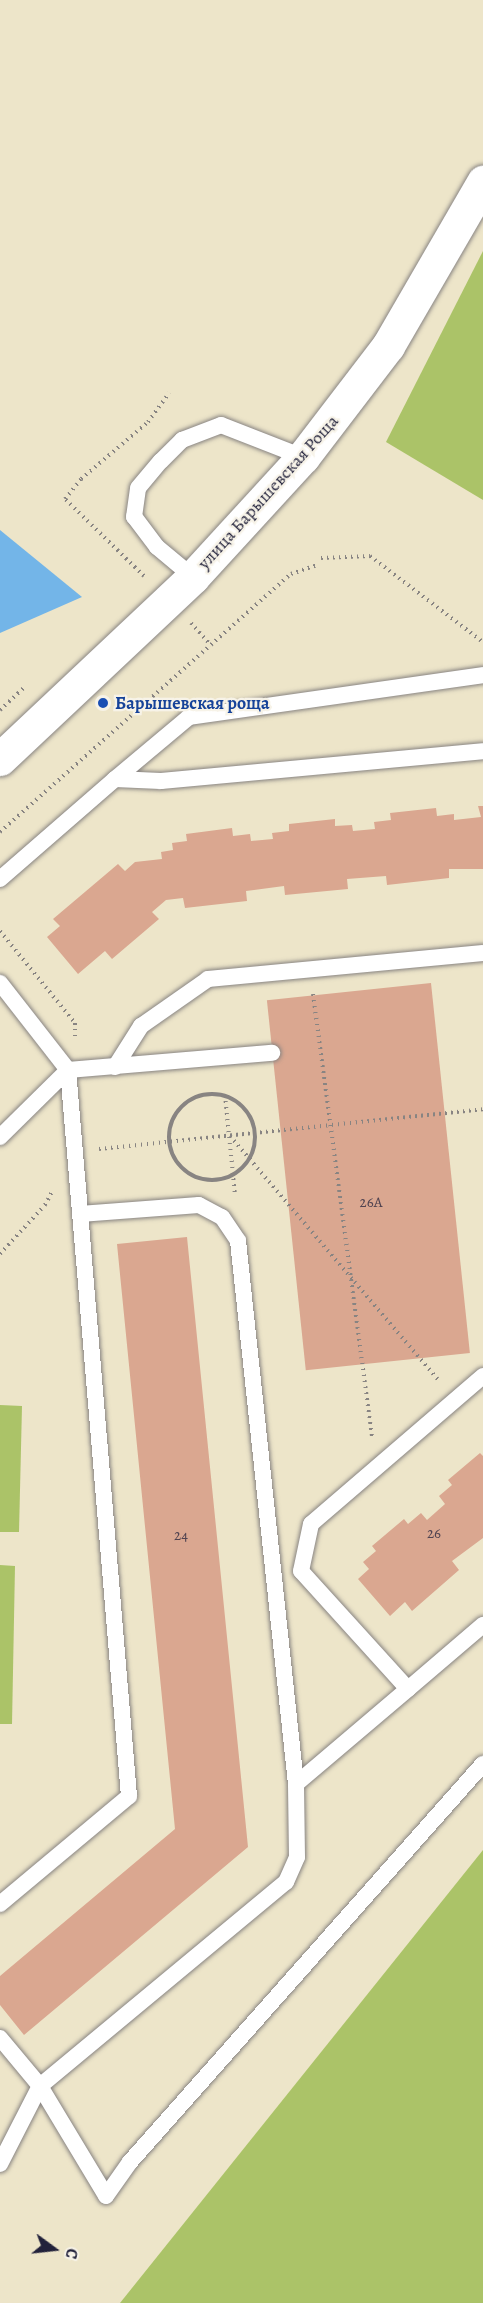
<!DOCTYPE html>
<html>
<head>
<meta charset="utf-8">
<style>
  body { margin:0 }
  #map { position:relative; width:483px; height:2303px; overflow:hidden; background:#ede5c9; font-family:Alegreya,serif }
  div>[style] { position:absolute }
  .green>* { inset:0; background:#abc368 }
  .water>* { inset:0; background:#73b5e8 }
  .building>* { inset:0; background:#daa790; transform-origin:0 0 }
  .path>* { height:4px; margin-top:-2px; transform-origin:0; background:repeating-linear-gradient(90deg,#888482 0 1.5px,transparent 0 6px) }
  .path>.ring { margin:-2px; padding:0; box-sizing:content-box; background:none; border:4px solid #888482; border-radius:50% }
  .roads { filter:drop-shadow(0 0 2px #888482) drop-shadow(0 0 2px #888482) }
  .lane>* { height:16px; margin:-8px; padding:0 8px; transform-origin:8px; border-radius:8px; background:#fff }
  .secondary>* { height:33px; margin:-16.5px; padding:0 16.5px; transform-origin:16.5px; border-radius:16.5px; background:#fff }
  .dots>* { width:16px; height:16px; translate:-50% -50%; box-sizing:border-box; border:3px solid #f7f3e8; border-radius:50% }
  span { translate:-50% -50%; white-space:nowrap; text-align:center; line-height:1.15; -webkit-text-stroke:4.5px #f7f3e8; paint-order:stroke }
  .number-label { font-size:15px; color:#504350 }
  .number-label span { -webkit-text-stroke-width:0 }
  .street-label { font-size:18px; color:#22223b }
  .transit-label { font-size:18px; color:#164399; font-weight:700 }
  .left { translate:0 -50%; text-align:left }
  .north { position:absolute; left:24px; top:2219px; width:60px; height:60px; -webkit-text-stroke:4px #f7f3e8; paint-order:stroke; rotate:105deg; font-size:16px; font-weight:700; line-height:24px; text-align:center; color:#22223b }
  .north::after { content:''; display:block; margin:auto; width:21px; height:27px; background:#22223b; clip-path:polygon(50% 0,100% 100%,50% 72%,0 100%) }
</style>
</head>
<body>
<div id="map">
  <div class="green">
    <i style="clip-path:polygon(483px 251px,483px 500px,386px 442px)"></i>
    <i style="clip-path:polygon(0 1405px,22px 1406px,19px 1532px,0 1532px)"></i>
    <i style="clip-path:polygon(0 1565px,15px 1566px,12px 1724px,0 1724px)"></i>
    <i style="clip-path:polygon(483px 1850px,483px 2303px,120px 2303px)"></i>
  </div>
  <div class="water">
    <i style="clip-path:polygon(0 530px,82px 597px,0 633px)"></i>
  </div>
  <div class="building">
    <i style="clip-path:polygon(478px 806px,483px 806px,483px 869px,449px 869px,449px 878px,387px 885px,386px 876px,347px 879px,348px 889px,285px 895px,284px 886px,246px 891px,247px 901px,185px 908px,183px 898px,166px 900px,152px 912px,159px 919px,112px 959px,105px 951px,78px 974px,47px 937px,60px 926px,53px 919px,118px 864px,125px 871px,135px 862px,162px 859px,161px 852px,173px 850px,172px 843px,187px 841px,186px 834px,232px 828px,233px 836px,250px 834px,251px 841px,273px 839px,272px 833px,289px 831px,289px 824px,335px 819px,335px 826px,352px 825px,353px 831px,375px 829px,374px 822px,391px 820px,390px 813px,436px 808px,437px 816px,454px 814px,454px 820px,481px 817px)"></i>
    <i style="left:431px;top:983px;width:372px;height:165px;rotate:84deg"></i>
    <i style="clip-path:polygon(187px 1237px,248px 1847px,24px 2035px,0 2005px,0 1976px,175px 1829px,117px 1244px)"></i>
    <i style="clip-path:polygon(480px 1453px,483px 1456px,483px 1538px,452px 1561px,459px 1570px,412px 1611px,405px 1602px,390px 1616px,358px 1579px,369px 1569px,363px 1562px,376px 1551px,372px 1546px,404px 1519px,408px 1524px,421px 1513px,427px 1520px,445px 1504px,439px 1496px,452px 1485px,448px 1480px)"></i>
  </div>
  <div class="path">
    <i style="left:321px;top:558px;width:49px;rotate:-2.3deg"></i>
    <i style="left:370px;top:556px;width:142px;rotate:37.3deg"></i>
    <i style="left:144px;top:576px;width:110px;rotate:-135.7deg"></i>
    <i style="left:65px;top:499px;width:26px;rotate:-51deg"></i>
    <i style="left:81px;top:479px;width:88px;rotate:-40.4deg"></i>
    <i style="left:148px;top:422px;width:36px;rotate:-54deg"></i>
    <i style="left:191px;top:623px;width:30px;rotate:48deg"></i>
    <i style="left:0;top:710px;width:33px;rotate:-43deg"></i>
    <i style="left:0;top:832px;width:389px;rotate:-41.6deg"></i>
    <i style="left:291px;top:574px;width:28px;rotate:-19deg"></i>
    <i style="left:0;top:931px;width:119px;rotate:50.8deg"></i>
    <i style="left:75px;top:1023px;width:15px;rotate:90deg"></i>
    <i style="left:313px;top:994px;width:448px;rotate:82.4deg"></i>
    <i class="ring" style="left:169px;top:1094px;width:82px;height:82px"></i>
    <i style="left:225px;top:1095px;width:100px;rotate:84.3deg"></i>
    <i style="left:230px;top:1136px;width:322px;rotate:49.5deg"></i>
    <i style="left:99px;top:1149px;width:386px;rotate:-5.9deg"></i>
    <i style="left:0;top:1254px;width:67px;rotate:-47.4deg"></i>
    <i style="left:45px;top:1205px;width:17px;rotate:-62deg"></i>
  </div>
  <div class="roads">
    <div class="lane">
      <i style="left:193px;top:577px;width:47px;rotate:-140.2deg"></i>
      <i style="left:157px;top:547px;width:38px;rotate:-127deg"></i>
      <i style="left:134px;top:517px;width:29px;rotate:-82deg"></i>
      <i style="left:138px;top:488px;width:35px;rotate:-50deg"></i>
      <i style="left:161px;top:461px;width:30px;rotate:-45deg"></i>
      <i style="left:182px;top:440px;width:42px;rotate:-21deg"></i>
      <i style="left:221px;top:425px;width:88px;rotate:21.3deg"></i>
      <i style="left:115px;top:779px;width:97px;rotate:-40deg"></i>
      <i style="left:189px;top:717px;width:297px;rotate:-8.1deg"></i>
      <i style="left:0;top:879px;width:152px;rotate:-41deg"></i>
      <i style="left:115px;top:779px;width:46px;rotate:2.5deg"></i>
      <i style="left:161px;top:781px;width:323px;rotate:-5.3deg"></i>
      <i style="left:0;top:983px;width:110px;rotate:52deg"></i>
      <i style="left:68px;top:1070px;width:205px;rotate:-4.8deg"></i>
      <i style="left:115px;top:1067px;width:49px;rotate:-57.6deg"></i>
      <i style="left:141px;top:1026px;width:82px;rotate:-35deg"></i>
      <i style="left:208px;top:979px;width:276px;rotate:-5.4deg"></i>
      <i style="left:0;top:1137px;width:95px;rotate:-44.6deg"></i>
      <i style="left:80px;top:1214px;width:119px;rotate:-4.3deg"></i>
      <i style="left:199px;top:1205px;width:26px;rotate:28deg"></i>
      <i style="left:222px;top:1217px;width:29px;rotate:56deg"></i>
      <i style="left:238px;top:1241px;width:546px;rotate:83.9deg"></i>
      <i style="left:483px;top:1376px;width:227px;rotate:139.3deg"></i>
      <i style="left:311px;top:1524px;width:48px;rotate:102deg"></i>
      <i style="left:301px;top:1571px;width:159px;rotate:47.8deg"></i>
      <i style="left:408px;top:1689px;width:99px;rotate:-40.5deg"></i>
      <i style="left:0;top:1904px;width:168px;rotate:-39.9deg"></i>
      <i style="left:129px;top:1796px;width:729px;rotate:-94.8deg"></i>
      <i style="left:0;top:2038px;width:62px;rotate:50.2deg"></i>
      <i style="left:40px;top:2086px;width:320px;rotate:-39.7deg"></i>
      <i style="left:286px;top:1882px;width:27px;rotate:-66deg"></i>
      <i style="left:297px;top:1857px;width:73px;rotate:-90.8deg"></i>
      <i style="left:296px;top:1784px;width:147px;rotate:-40.3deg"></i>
      <i style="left:0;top:2164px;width:88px;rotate:-62.9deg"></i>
      <i style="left:40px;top:2086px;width:128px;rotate:59deg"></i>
      <i style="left:106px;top:2196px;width:42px;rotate:-54.8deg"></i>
      <i style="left:130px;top:2162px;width:532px;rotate:-48.43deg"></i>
    </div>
    <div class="secondary">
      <i style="left:0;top:759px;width:265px;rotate:-43.3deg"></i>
      <i style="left:193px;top:577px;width:163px;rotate:-47.5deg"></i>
      <i style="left:303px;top:457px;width:140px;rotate:-52.6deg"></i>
      <i style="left:388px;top:346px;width:190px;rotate:-59.9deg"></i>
    </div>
  </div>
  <div class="dots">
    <i style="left:103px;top:703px;background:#1a4fb4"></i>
  </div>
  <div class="number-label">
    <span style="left:371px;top:1203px">26А</span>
    <span style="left:434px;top:1534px">26</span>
    <span style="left:181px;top:1536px">24</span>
  </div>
  <div class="street-label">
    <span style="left:268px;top:492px;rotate:-48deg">улица Барышевская Роща</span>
  </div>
  <div class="transit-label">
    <span class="left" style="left:115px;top:703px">Барышевская роща</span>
  </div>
  <div class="north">С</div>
</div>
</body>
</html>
